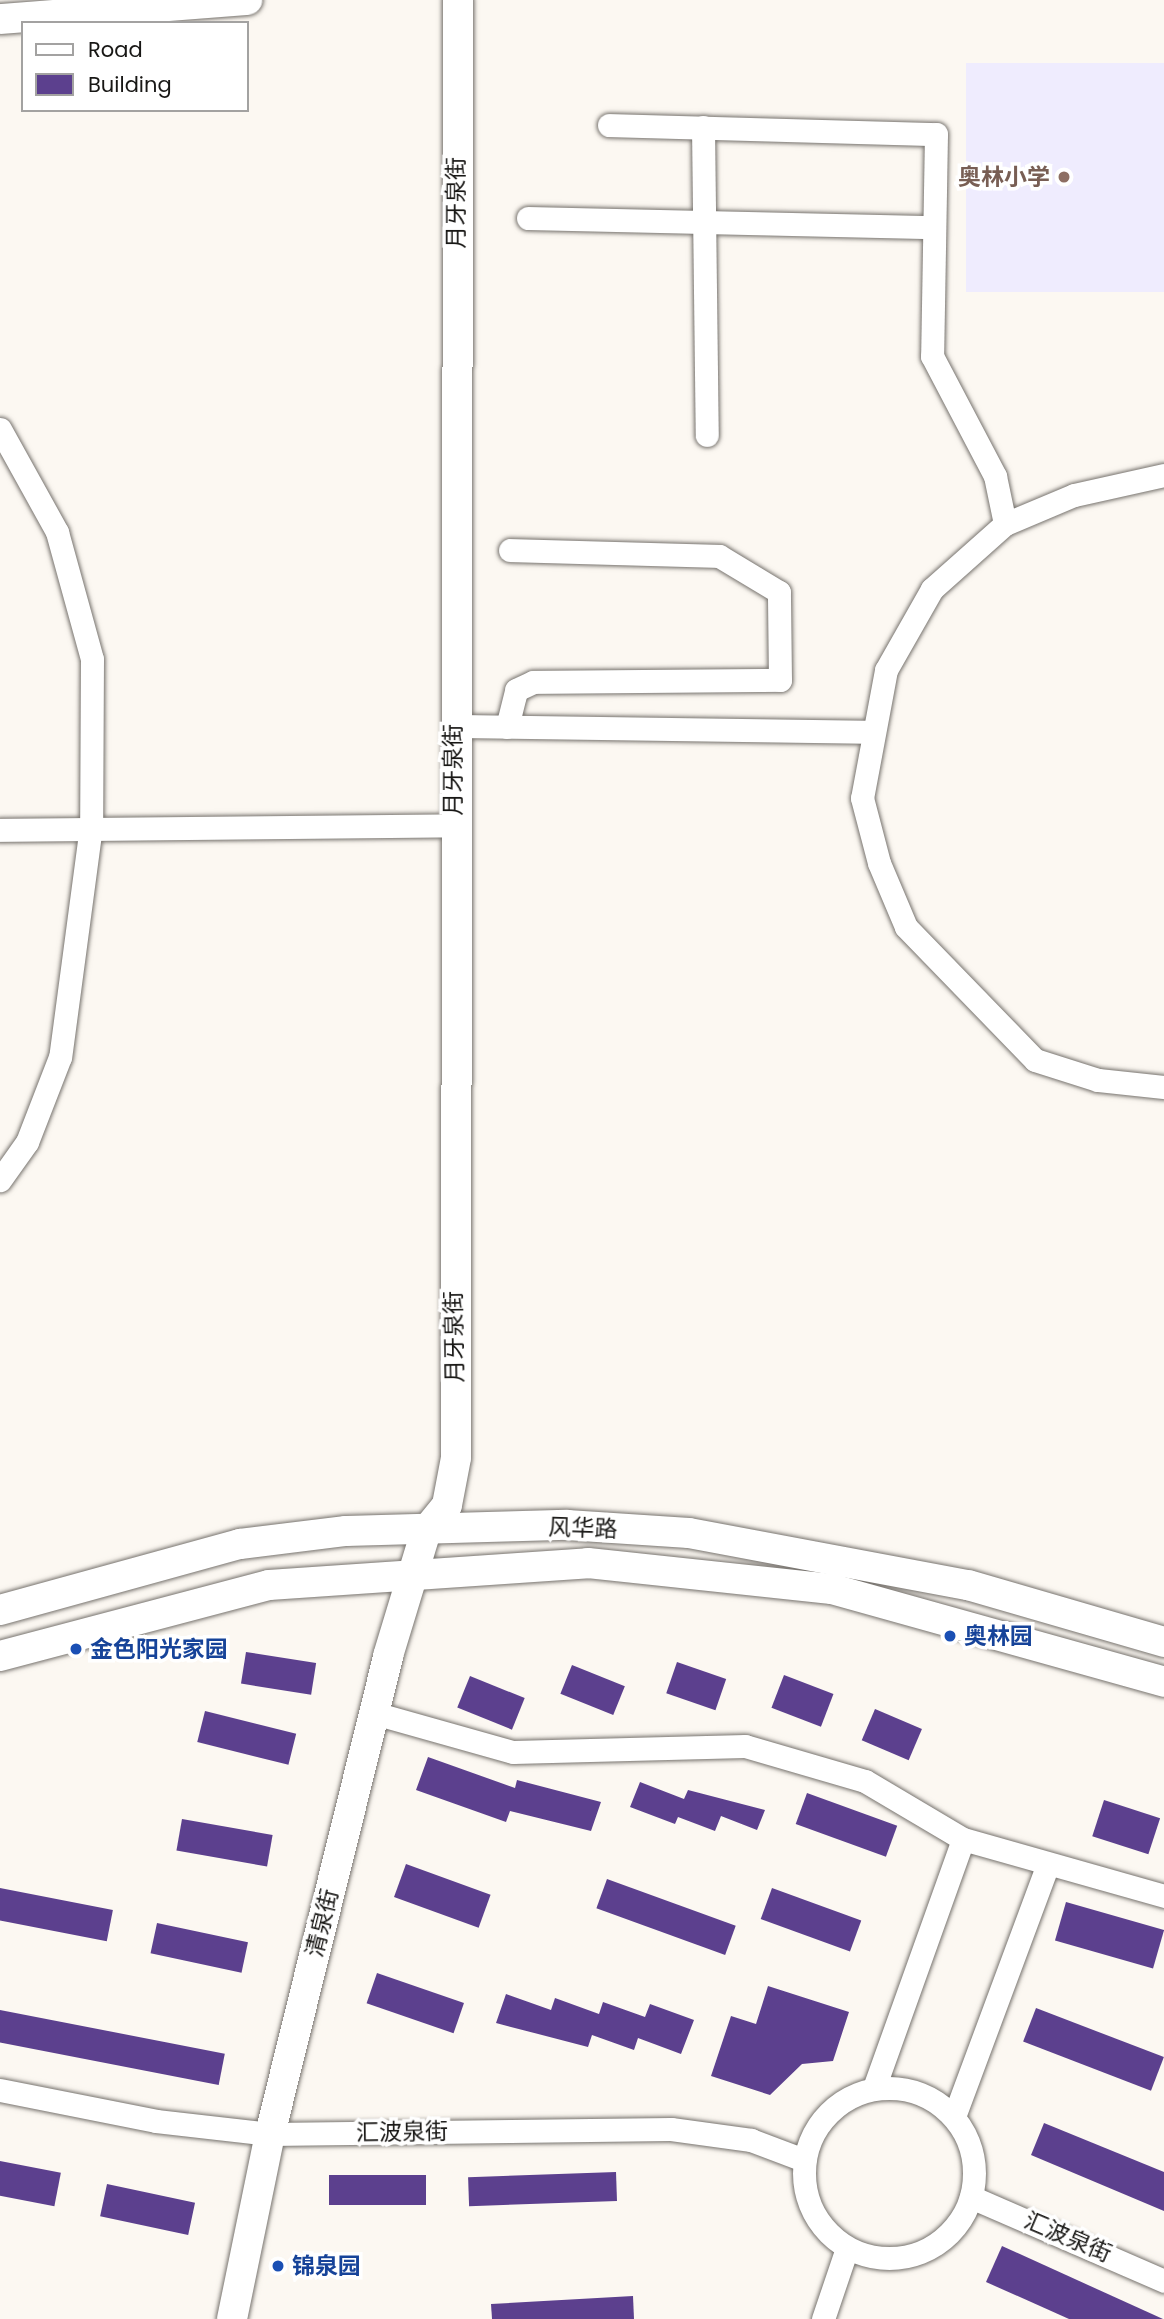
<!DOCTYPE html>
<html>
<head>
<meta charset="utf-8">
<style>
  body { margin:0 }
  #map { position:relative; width:1164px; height:2319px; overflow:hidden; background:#fcf8f2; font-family:Poppins,"Noto Sans SC",sans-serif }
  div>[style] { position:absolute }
  .education>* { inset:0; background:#efecfe; transform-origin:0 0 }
  .building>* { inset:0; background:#5c408e; transform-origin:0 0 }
  .roads { filter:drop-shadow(0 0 2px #77736e) drop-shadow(0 0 2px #77736e) }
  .minor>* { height:23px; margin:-11.5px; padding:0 11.5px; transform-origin:11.5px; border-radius:11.5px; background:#fff }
  .minor>.ring { margin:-11.5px; padding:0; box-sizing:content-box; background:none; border:23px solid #fff; border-radius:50% }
  .tertiary>* { height:30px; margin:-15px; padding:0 15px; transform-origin:15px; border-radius:15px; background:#fff }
  .dots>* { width:19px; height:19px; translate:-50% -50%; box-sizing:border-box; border:4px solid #fff; border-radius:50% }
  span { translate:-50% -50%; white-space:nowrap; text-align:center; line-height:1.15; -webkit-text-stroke:7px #fff; paint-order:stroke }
  .education-label { font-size:23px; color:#785e54; font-weight:700 }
  .right { translate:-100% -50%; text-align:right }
  .street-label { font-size:23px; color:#181715 }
  .transit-label { font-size:23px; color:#164399; font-weight:700 }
  .left { translate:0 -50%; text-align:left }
  .legend { position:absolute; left:21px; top:21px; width:228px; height:91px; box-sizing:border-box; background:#fff; border:2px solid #a3a2a1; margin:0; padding:9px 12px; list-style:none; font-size:21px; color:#181715 }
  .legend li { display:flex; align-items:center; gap:14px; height:35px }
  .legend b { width:35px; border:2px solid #a3a2a1 }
</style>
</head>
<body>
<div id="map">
  <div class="education">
    <i style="left:966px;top:63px;width:198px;height:229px"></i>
  </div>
  <div class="building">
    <i style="left:246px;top:1652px;width:71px;height:32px;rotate:9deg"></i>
    <i style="left:677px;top:1662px;width:52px;height:33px;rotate:19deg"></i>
    <i style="left:572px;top:1665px;width:57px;height:31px;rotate:22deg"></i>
    <i style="left:784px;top:1675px;width:53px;height:35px;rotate:21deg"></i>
    <i style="left:470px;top:1676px;width:59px;height:34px;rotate:22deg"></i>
    <i style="left:875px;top:1709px;width:51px;height:34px;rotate:23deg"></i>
    <i style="left:205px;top:1711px;width:94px;height:32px;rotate:14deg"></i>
    <i style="clip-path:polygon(428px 1757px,515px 1788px,517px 1780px,601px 1802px,591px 1831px,510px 1811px,506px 1822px,416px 1790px)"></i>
    <i style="clip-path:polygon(640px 1782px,684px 1799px,688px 1790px,765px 1810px,757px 1830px,721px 1816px,715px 1831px,678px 1817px,675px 1824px,630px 1807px)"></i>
    <i style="left:807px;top:1793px;width:96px;height:33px;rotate:20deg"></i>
    <i style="left:1104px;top:1800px;width:59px;height:38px;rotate:18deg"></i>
    <i style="left:182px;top:1819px;width:92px;height:32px;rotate:10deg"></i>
    <i style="left:406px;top:1864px;width:90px;height:35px;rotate:20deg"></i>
    <i style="left:607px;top:1879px;width:137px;height:31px;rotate:20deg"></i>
    <i style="left:0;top:1888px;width:115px;height:32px;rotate:11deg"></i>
    <i style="left:772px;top:1888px;width:95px;height:33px;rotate:20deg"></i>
    <i style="left:1066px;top:1902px;width:102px;height:40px;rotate:16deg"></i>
    <i style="left:157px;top:1923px;width:93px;height:31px;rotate:12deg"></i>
    <i style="left:377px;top:1973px;width:92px;height:32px;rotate:19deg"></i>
    <i style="clip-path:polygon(768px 1986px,849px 2012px,833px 2061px,802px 2064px,770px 2095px,711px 2076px,731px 2016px,756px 2024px)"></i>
    <i style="clip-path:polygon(506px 1994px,551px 2010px,555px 1998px,599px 2014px,603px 2002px,645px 2017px,650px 2004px,694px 2020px,681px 2054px,638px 2038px,634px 2050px,592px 2035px,588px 2047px,496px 2023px)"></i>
    <i style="left:1036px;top:2008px;width:137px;height:36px;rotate:21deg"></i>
    <i style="left:0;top:2010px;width:229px;height:32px;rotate:11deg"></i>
    <i style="clip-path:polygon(1044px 2123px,1164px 2172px,1164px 2211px,1031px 2155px)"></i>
    <i style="left:0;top:2161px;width:62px;height:34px;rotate:11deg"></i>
    <i style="left:616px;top:2172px;width:29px;height:148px;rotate:88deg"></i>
    <i style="left:426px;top:2175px;width:30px;height:97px;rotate:90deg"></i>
    <i style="left:107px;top:2184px;width:90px;height:33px;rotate:12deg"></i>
    <i style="clip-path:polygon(1002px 2246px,1163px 2319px,1069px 2319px,986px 2282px)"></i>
    <i style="clip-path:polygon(633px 2296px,634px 2319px,492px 2319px,491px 2304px)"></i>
  </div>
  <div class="roads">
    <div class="minor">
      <i style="left:609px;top:125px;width:327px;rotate:1.6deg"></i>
      <i style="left:936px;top:134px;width:222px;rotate:91deg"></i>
      <i style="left:932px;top:356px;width:136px;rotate:62.3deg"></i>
      <i style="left:995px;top:476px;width:49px;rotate:78.2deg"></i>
      <i style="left:703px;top:127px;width:308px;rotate:89.3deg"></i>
      <i style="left:528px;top:218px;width:406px;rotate:1.3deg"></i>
      <i style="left:0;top:429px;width:118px;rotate:61deg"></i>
      <i style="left:57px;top:532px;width:132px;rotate:74.6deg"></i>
      <i style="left:92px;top:659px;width:167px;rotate:90.3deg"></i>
      <i style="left:91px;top:826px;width:233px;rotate:97.6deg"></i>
      <i style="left:60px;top:1057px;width:91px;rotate:111.2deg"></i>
      <i style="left:27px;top:1142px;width:47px;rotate:125.4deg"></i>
      <i style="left:1164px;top:475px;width:92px;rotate:167.5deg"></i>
      <i style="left:1074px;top:495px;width:75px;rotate:157.2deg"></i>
      <i style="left:1005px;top:524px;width:98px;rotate:138.3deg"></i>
      <i style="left:932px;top:589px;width:93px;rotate:119.6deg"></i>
      <i style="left:886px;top:670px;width:130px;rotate:100.6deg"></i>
      <i style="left:862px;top:798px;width:67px;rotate:75.3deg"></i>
      <i style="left:879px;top:863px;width:69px;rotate:67.1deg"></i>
      <i style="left:906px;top:927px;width:185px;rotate:45.9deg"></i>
      <i style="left:1035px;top:1060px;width:66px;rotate:17.6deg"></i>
      <i style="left:1098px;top:1080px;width:66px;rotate:6.1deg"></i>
      <i style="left:453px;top:726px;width:419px;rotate:0.8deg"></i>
      <i style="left:507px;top:727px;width:38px;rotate:-76deg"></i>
      <i style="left:516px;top:690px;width:19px;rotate:-25deg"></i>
      <i style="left:533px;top:682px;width:247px;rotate:-0.5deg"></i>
      <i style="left:780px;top:680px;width:88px;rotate:-90.7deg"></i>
      <i style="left:779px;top:592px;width:70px;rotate:-149deg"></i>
      <i style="left:719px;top:556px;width:209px;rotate:-178.4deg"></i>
      <i style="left:0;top:830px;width:453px;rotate:-0.6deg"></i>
      <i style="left:374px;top:1713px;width:144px;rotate:15.7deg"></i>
      <i style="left:513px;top:1752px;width:232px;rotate:-1.5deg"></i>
      <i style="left:745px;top:1746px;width:125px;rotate:16.3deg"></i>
      <i style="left:865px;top:1781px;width:114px;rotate:30.6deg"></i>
      <i style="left:963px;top:1839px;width:209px;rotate:15.8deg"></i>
      <i class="ring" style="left:804px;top:2088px;width:147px;height:147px"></i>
      <i style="left:874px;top:2088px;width:264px;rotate:-70.3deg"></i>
      <i style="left:0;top:2090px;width:159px;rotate:11.2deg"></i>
      <i style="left:156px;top:2121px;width:115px;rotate:6.5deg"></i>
      <i style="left:270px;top:2134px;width:401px;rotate:-0.7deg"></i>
      <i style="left:671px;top:2129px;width:81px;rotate:7.8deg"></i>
      <i style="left:751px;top:2140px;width:57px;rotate:20.7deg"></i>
      <i style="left:955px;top:2114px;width:265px;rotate:-69.6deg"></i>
      <i style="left:971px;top:2197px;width:210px;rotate:23.5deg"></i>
      <i style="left:823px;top:2319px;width:75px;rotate:-71.3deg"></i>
    </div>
    <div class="tertiary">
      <i style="left:0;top:19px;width:248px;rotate:-4.4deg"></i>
      <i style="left:0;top:1610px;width:249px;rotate:-15.4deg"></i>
      <i style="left:240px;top:1544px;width:107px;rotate:-7deg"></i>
      <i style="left:346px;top:1531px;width:221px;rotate:-1.6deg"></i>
      <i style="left:567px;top:1525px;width:122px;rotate:3.8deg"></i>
      <i style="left:689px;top:1533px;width:284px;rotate:10.6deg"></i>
      <i style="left:968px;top:1585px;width:204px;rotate:16.2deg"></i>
      <i style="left:0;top:1656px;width:278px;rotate:-14.8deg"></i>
      <i style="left:269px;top:1585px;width:320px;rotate:-3.9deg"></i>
      <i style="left:588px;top:1563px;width:245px;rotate:6.1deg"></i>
      <i style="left:832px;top:1589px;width:345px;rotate:15.6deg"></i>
      <i style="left:232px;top:2319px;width:189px;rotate:-78.4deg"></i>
      <i style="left:270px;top:2134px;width:492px;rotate:-76.1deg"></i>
      <i style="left:388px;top:1656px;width:131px;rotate:-73.1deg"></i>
      <i style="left:426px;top:1531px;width:33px;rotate:-51deg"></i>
      <i style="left:447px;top:1505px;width:48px;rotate:-79.2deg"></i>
      <i style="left:456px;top:1458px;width:1458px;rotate:-89.92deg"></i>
    </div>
  </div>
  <div class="dots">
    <i style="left:1064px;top:177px;background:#8d6e63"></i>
    <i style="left:950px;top:1636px;background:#1a4fb4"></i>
    <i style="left:76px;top:1649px;background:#1a4fb4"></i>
    <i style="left:278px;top:2266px;background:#1a4fb4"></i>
  </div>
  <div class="education-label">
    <span class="right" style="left:1050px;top:177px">奥林小学</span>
  </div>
  <div class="street-label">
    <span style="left:456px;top:203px;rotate:-90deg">月牙泉街</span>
    <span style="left:453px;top:770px;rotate:-90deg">月牙泉街</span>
    <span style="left:454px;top:1337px;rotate:-91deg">月牙泉街</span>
    <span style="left:583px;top:1528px;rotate:2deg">风华路</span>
    <span style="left:322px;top:1923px;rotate:-76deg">清泉街</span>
    <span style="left:402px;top:2132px;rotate:-1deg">汇波泉街</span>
    <span style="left:1068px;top:2237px;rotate:23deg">汇波泉街</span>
  </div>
  <div class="transit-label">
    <span class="left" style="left:964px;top:1636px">奥林园</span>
    <span class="left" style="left:90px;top:1649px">金色阳光家园</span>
    <span class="left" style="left:292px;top:2266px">锦泉园</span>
  </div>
  <ul class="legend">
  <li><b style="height:9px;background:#fff"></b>Road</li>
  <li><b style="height:19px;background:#5c408e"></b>Building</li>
  </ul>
</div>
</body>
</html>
